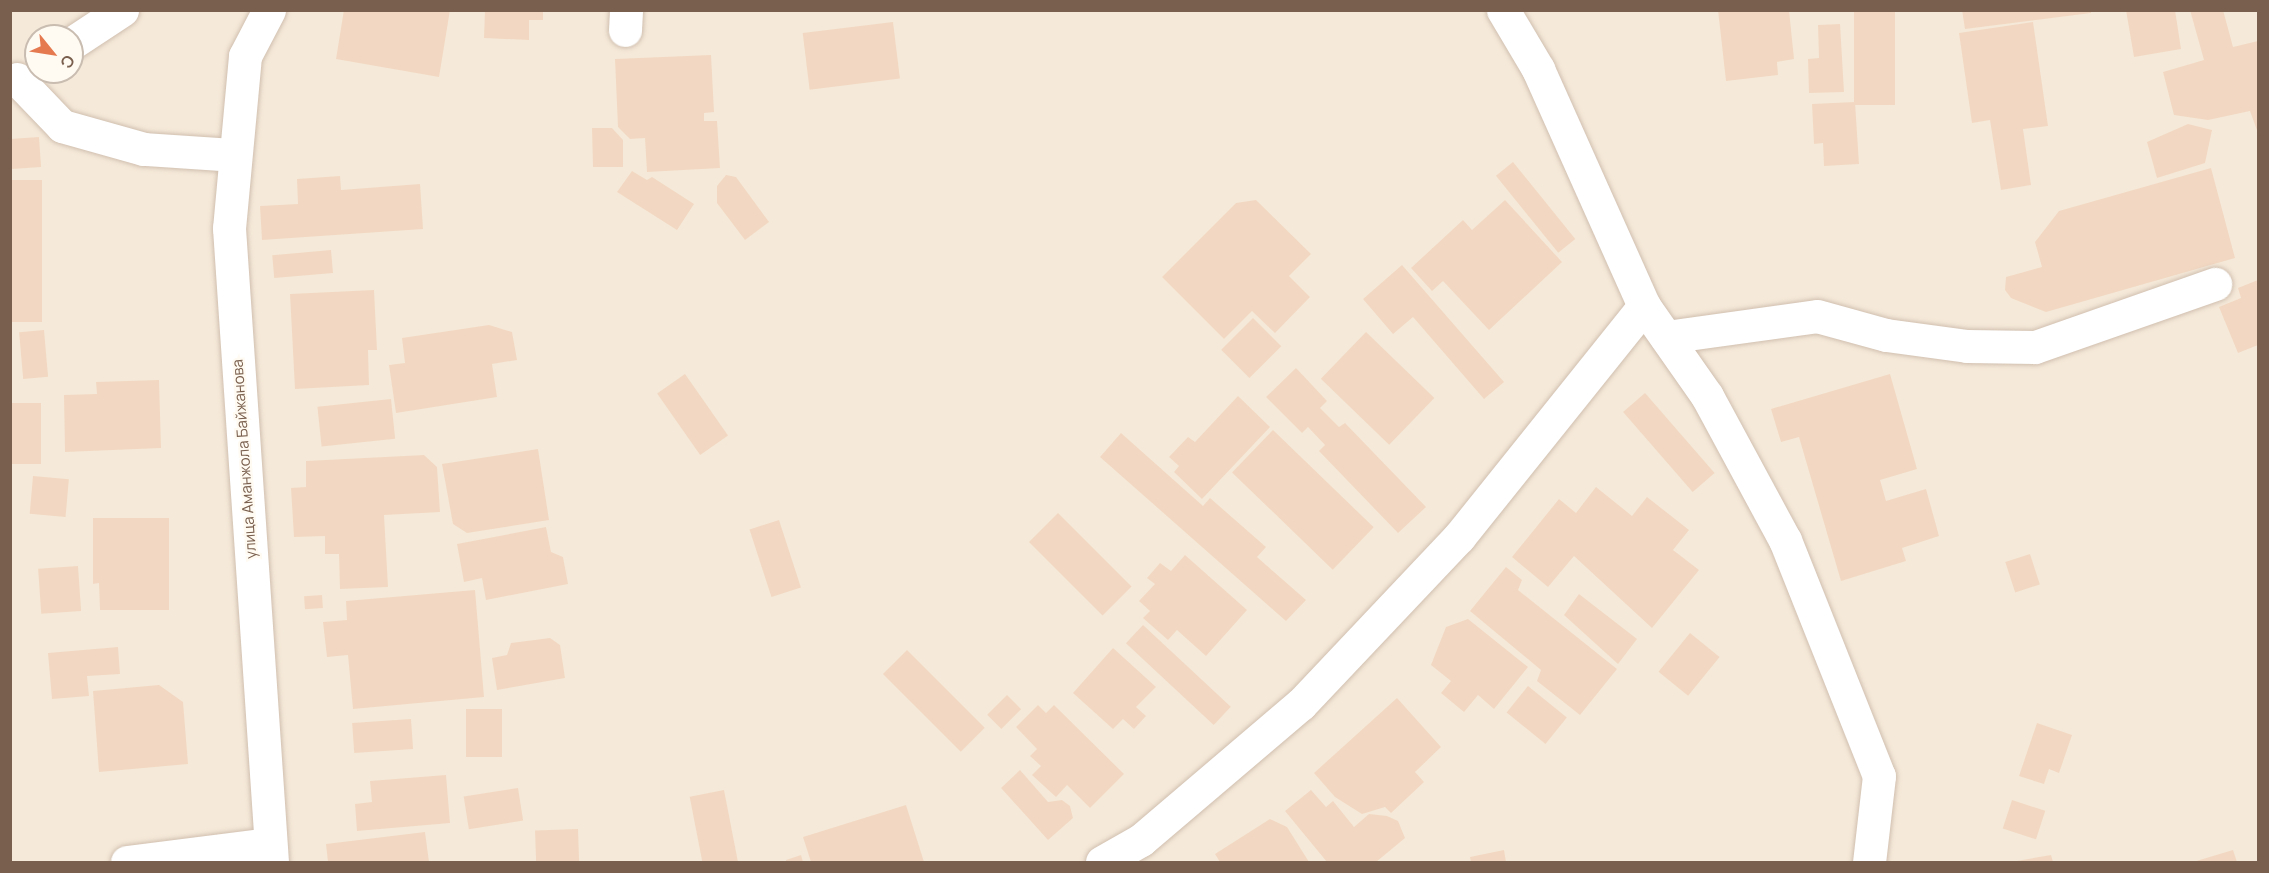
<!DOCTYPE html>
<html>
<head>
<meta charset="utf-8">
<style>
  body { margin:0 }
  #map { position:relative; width:2269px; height:873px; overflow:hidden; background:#fdf7eb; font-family:Manrope,sans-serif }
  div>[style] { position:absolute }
  .residential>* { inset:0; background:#f5e9d9 }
  .building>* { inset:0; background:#f2d8c2; transform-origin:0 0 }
  .roads { filter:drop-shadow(0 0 2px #d0bfaf) drop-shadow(0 0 2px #d0bfaf) }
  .minor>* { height:33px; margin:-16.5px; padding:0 16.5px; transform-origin:16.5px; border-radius:16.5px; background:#fff }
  span { translate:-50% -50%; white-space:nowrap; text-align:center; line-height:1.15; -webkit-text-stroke:4.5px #fffaf2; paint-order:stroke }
  .street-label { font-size:15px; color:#795f4d }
  .frame { position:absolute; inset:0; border:12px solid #795f4d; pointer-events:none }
  .north { position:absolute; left:24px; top:24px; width:60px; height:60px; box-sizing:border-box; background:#fffaf2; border:2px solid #c9bcb0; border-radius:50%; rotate:120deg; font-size:16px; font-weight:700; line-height:24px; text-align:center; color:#795f4d }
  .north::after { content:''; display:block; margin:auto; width:21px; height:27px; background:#e57a51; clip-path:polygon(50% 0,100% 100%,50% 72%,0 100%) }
</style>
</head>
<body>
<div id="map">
  <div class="residential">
    <i style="clip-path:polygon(evenodd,11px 11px,2258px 11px,2258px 862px,11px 862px,11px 11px,36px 36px,72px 36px,72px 72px,36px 72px,36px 36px)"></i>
  </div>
  <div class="building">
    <i style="clip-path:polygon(344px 10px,450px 10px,439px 77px,336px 59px)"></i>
    <i style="clip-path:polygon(485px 10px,543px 10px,543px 20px,529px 20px,529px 40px,484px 38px)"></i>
    <i style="clip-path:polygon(1718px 10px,1789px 10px,1794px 59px,1777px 62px,1778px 75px,1726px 81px)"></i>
    <i style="left:1854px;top:10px;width:41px;height:95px"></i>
    <i style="clip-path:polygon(1962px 10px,2091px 10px,2091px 13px,1965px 29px)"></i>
    <i style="clip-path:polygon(2126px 10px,2175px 10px,2181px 49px,2134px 57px)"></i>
    <i style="clip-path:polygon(2190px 10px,2223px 10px,2233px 47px,2258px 41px,2258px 133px,2250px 111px,2208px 120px,2174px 115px,2163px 72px,2204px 60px)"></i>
    <i style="left:893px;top:22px;width:57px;height:91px;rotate:83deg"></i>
    <i style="clip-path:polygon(2033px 22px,2048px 126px,2023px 129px,2031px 185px,2001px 190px,1990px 120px,1972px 123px,1959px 33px)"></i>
    <i style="clip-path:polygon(1840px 24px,1844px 92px,1809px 93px,1808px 59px,1819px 58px,1818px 25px)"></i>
    <i style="clip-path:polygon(711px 55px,714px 112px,704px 113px,704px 121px,717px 121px,720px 168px,647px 172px,645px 138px,630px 139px,618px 127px,615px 59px)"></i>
    <i style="clip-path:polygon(1855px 102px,1859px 164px,1824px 166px,1823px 143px,1814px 144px,1812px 104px)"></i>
    <i style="clip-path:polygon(2188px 124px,2212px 130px,2205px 163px,2157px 178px,2147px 142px)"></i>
    <i style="clip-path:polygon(592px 128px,612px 128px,623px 140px,623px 167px,593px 167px)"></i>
    <i style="left:39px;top:137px;width:30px;height:29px;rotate:86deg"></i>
    <i style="left:1513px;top:162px;width:99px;height:22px;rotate:51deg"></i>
    <i style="clip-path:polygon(2211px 168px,2235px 258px,2046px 312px,2011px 298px,2005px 290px,2006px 277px,2042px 267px,2035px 242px,2059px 211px)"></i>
    <i style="clip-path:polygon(632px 171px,647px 180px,652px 177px,694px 204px,677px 230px,617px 192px)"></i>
    <i style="clip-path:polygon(726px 175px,736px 177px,769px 222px,745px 240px,717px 203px,717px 186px)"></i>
    <i style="clip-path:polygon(340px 176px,341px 190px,420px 184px,423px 229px,262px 240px,260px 206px,298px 204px,297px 179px)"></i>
    <i style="left:12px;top:180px;width:30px;height:142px"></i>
    <i style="clip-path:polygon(1256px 200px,1311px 254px,1289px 276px,1310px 297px,1275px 333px,1252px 311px,1224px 339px,1162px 277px,1236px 203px)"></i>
    <i style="clip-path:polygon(1505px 200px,1562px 262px,1489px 330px,1443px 281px,1432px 291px,1411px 268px,1463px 220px,1472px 230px)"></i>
    <i style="left:331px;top:250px;width:23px;height:59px;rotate:85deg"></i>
    <i style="clip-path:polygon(1402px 265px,1504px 382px,1484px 399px,1413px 317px,1393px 334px,1363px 299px)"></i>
    <i style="clip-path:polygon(2258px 280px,2258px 345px,2238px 353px,2219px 307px,2241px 298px,2238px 288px)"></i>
    <i style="clip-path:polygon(374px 290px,377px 350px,368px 350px,369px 385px,295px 389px,290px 294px)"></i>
    <i style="left:1253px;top:318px;width:40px;height:45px;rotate:45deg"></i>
    <i style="clip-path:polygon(489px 325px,512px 332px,517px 360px,492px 364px,497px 397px,396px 413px,389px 365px,405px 363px,402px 338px)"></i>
    <i style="left:44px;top:330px;width:47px;height:25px;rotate:85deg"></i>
    <i style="left:1366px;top:332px;width:95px;height:65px;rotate:44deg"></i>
    <i style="clip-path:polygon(1296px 368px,1327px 401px,1320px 408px,1339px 427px,1345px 423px,1426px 507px,1398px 533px,1319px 451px,1325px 445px,1308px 427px,1302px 433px,1266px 397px)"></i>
    <i style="left:685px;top:374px;width:75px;height:34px;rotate:55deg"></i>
    <i style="clip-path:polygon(1890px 374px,1917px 469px,1880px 480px,1886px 501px,1926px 489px,1939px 536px,1902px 548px,1906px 561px,1841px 581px,1799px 437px,1781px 442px,1771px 409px)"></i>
    <i style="clip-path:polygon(159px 380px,161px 448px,65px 452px,64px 395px,97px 394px,96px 382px)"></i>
    <i style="left:1645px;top:393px;width:106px;height:29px;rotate:49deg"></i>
    <i style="clip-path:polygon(1238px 396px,1270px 427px,1202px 499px,1174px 472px,1179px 466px,1169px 457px,1188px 437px,1195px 442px)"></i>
    <i style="left:391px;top:399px;width:40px;height:74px;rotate:84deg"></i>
    <i style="left:10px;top:403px;width:31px;height:61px"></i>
    <i style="left:1273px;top:430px;width:140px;height:59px;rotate:44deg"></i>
    <i style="clip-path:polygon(1121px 433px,1203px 506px,1210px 498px,1266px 547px,1257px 557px,1306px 600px,1286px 621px,1100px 457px)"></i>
    <i style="clip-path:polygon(538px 449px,549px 520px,467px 533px,453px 524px,442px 464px)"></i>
    <i style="clip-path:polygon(424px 455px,437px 467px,440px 512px,384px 515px,388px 587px,340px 589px,339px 554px,325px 554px,325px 536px,294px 537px,291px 488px,306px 487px,306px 461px)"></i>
    <i style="left:33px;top:476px;width:36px;height:38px;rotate:5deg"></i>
    <i style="clip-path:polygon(1596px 487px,1632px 516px,1647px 497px,1689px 530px,1673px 550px,1699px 570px,1652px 628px,1574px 556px,1548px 587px,1512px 557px,1559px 499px,1576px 513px)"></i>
    <i style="left:1058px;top:513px;width:104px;height:41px;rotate:45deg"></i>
    <i style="clip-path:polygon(93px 518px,169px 518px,169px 610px,100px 610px,99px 583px,93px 584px)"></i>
    <i style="left:779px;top:520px;width:71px;height:31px;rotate:72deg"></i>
    <i style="clip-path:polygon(546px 527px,551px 552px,563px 557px,568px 584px,486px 600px,482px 578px,464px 582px,457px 544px)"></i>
    <i style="left:2030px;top:554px;width:32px;height:26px;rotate:72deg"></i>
    <i style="clip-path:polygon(1185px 555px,1247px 610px,1206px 656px,1177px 630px,1168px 640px,1143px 618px,1150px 611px,1139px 601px,1155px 584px,1147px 578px,1160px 563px,1171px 571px)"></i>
    <i style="left:78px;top:566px;width:45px;height:40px;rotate:86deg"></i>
    <i style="clip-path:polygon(1506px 567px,1522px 580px,1518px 590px,1617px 669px,1580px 715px,1537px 681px,1541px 670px,1470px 611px)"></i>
    <i style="clip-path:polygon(475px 590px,484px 697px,353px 709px,348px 655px,327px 657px,323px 622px,347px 620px,346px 601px)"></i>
    <i style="clip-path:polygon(1579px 594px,1637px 639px,1618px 664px,1564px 615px)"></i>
    <i style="left:322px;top:595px;width:13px;height:18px;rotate:86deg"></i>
    <i style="clip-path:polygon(1468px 619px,1528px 667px,1494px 709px,1478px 695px,1464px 712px,1441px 693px,1451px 681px,1431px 665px,1446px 627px)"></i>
    <i style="left:1143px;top:625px;width:120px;height:25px;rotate:43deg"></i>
    <i style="left:1690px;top:633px;width:38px;height:50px;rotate:39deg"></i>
    <i style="clip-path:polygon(550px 638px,560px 645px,565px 678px,497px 690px,492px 658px,507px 655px,511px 643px)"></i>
    <i style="clip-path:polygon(118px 647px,120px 674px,87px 676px,89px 696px,52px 699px,48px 653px)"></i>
    <i style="clip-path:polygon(1113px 648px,1156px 687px,1136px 707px,1146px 716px,1134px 729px,1123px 719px,1113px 729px,1073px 693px)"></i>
    <i style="left:907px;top:650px;width:110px;height:34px;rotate:45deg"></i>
    <i style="clip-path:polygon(159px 685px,183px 702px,188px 764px,99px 772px,93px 691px)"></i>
    <i style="left:1528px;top:686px;width:50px;height:34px;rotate:39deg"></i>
    <i style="left:1007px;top:695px;width:20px;height:28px;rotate:45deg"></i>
    <i style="clip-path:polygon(1397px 698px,1441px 747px,1415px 772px,1424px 782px,1391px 813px,1385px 807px,1362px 814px,1335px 797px,1314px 773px)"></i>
    <i style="clip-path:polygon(1038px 705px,1046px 713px,1054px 705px,1124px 774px,1090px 808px,1067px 785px,1056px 797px,1032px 775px,1041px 766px,1030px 756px,1037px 749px,1016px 727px)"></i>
    <i style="left:466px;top:709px;width:36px;height:48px"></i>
    <i style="left:411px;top:719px;width:30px;height:59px;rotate:86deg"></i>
    <i style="clip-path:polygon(2037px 723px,2072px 735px,2059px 773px,2049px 769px,2044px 784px,2019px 776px)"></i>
    <i style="clip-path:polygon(1020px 770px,1048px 802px,1062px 800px,1070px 806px,1073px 818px,1048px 840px,1001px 788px)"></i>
    <i style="clip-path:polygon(446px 775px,450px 823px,357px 831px,355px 804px,372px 802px,370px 781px)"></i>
    <i style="left:518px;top:788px;width:33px;height:55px;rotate:81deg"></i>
    <i style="left:724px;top:790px;width:73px;height:35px;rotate:79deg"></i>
    <i style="clip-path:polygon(1311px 790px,1326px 807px,1333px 801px,1354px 827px,1369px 814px,1387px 816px,1398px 821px,1405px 838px,1376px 862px,1327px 862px,1285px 811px)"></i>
    <i style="left:2012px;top:800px;width:35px;height:30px;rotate:18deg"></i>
    <i style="clip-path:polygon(906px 805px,924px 862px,811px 862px,803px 837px)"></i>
    <i style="clip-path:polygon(1270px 819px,1287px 827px,1309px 862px,1220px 862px,1215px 854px)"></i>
    <i style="left:578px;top:829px;width:33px;height:43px;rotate:88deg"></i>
    <i style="clip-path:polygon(425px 832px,429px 862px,328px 862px,326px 844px)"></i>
    <i style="clip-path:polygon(1504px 850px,1506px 862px,1471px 862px,1470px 857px)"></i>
    <i style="clip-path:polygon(2233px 850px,2237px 862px,2193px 862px)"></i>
    <i style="clip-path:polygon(801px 855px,803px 862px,786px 862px,786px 860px)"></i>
    <i style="clip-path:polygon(2051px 855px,2053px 862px,2018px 862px,2017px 861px)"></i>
  </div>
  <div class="roads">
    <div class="minor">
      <i style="left:269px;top:10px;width:52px;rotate:117.6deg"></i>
      <i style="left:245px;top:56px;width:173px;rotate:95.3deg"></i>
      <i style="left:229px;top:228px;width:635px;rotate:86.12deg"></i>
      <i style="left:1503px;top:10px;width:69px;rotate:59.3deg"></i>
      <i style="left:1538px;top:69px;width:260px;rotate:65.9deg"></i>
      <i style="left:1644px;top:306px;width:110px;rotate:55deg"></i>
      <i style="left:1707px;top:396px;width:164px;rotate:61.6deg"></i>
      <i style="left:1785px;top:540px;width:254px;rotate:68.3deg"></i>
      <i style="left:1879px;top:776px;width:87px;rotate:96.6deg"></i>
      <i style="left:625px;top:30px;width:20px;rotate:-87deg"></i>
      <i style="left:72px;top:43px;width:60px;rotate:-33.4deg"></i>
      <i style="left:17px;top:79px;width:65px;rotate:46.2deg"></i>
      <i style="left:62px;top:126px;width:85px;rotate:15.7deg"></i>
      <i style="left:144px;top:149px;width:91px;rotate:3.8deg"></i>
      <i style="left:1666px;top:337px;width:152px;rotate:-7.9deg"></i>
      <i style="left:1817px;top:316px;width:72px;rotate:15.4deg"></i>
      <i style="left:1886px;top:335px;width:82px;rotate:7.7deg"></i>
      <i style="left:1967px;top:346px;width:68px;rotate:0.8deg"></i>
      <i style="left:2035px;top:347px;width:191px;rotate:-19.3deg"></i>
      <i style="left:127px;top:862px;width:144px;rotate:-7.2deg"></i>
      <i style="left:1102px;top:862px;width:45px;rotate:-29.4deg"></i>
      <i style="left:1141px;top:840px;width:210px;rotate:-40.4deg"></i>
      <i style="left:1301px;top:704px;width:230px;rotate:-46.6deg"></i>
      <i style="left:1459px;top:537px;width:296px;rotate:-51.3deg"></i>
    </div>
  </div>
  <div class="street-label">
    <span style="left:244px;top:459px;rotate:-94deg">улица Аманжола Байжанова</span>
  </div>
  <div class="frame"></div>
  <div class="north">С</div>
</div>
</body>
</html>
